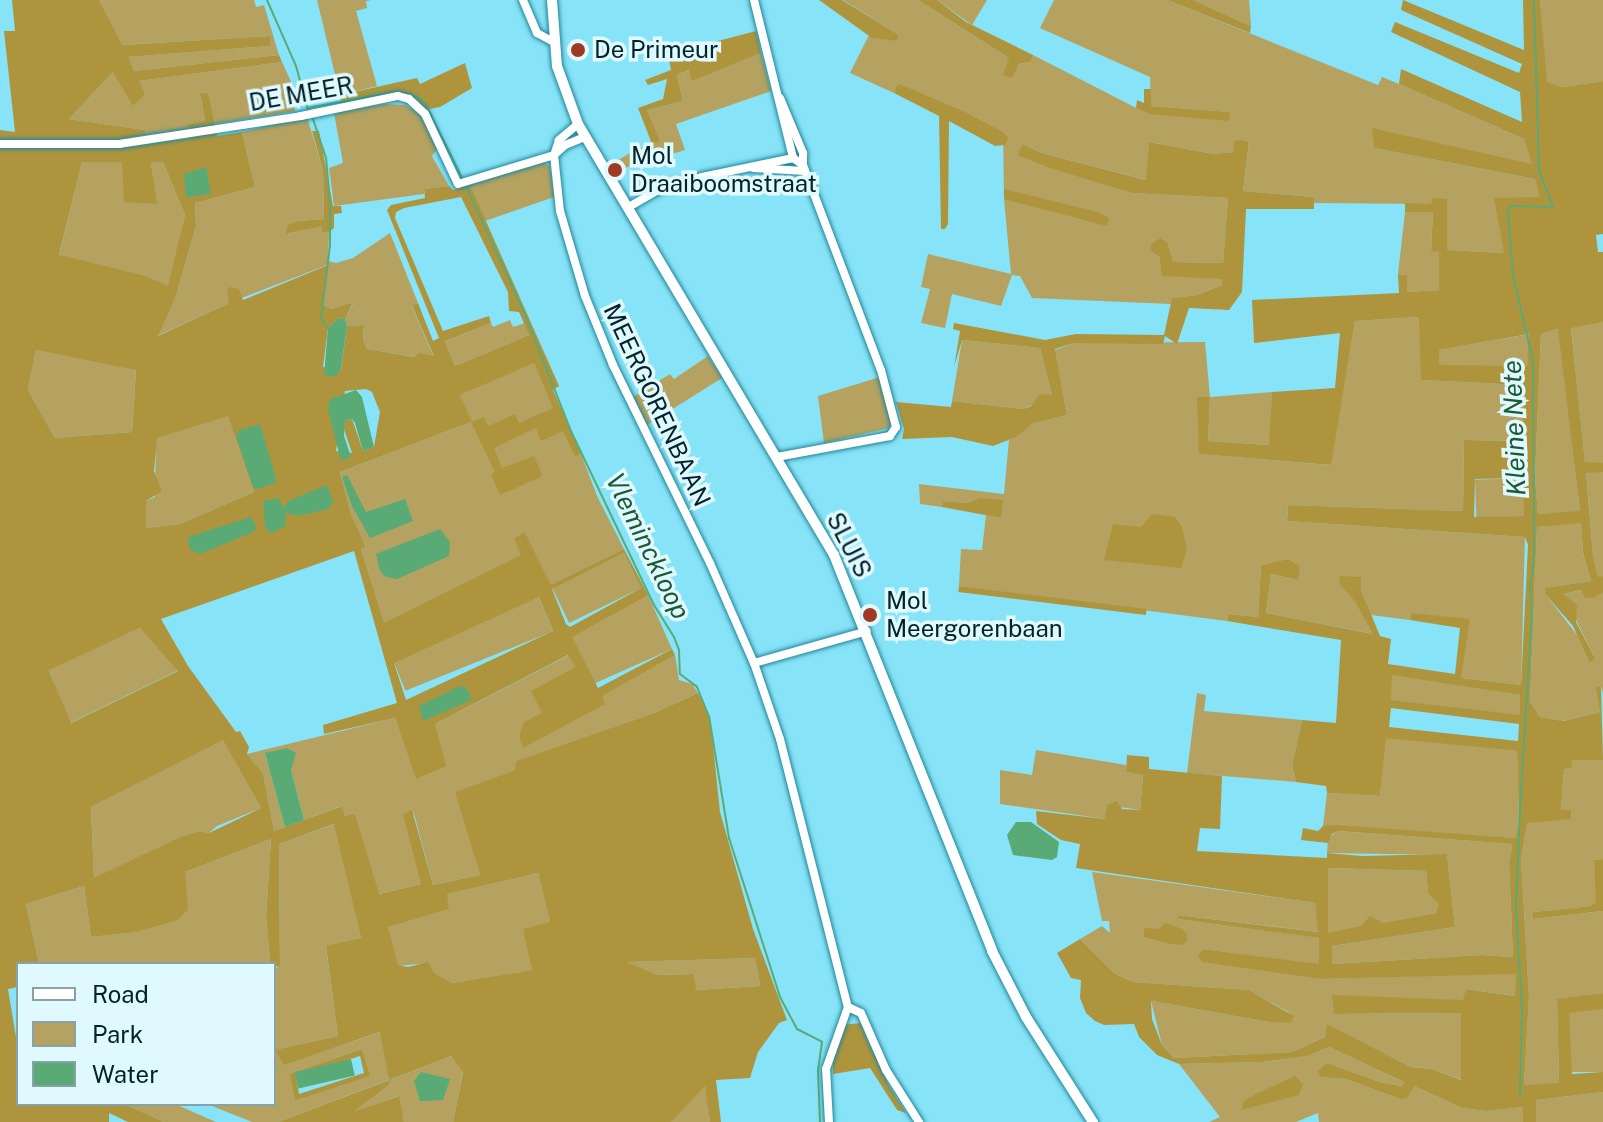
<!DOCTYPE html>
<html>
<head>
<meta charset="utf-8">
<style>
  body { margin:0 }
  #map { position:relative; width:1603px; height:1122px; overflow:hidden; background:#87e3f7; font-family:"Public Sans",sans-serif }
  div>[style] { position:absolute }
  .green>* { inset:0; background:#b5a260; transform-origin:0 0 }
  .forest>* { inset:0; background:#ae953d; transform-origin:0 0 }
  .water>* { inset:0; background:#5aaa76; transform-origin:0 0 }
  .stream>* { height:2px; margin:-1px; padding:0 1px; transform-origin:1px; border-radius:1px; background:#5aaa76 }
  .roads { filter:drop-shadow(0 0 2px #218699) drop-shadow(0 0 2px #218699) }
  .minor>* { height:8px; margin:-4px; padding:0 4px; transform-origin:4px; border-radius:4px; background:#fff }
  .tertiary>* { height:10px; margin:-5px; padding:0 5px; transform-origin:5px; border-radius:5px; background:#fff }
  .dots>* { width:22px; height:22px; translate:-50% -50%; box-sizing:border-box; border:4px solid #dff9ff; border-radius:50% }
  span { translate:-50% -50%; white-space:nowrap; text-align:center; line-height:1.15; -webkit-text-stroke:7px #dff9ff; paint-order:stroke }
  .poi-label { font-size:24px; color:#042329 }
  .left { translate:0 -50%; text-align:left }
  .street-label { font-size:24px; color:#042329 }
  .water-label { font-size:26px; color:#1e5935; font-style:italic }
  .legend { position:absolute; left:16px; top:962px; width:260px; height:144px; box-sizing:border-box; background:#dff9ff; border:2px solid #87a3a9; margin:0; padding:10px 14px; list-style:none; font-size:24px; color:#042329 }
  .legend li { display:flex; align-items:center; gap:16px; height:40px }
  .legend b { width:40px; border:2px solid #87a3a9 }
</style>
</head>
<body>
<div id="map">
  <div class="green">
    <i style="clip-path:polygon(99px 0,254px 0,256px 7px,264px 5px,279px 55px,134px 71px,127px 57px,270px 46px,270px 36px,121px 45px)"></i>
    <i style="clip-path:polygon(317px 0,372px 0,366px 1px,367px 8px,356px 11px,377px 86px,340px 95px)"></i>
    <i style="clip-path:polygon(843px 0,918px 0,1009px 58px,1011px 78px,1019px 64px,1031px 62px,1033px 55px,1148px 114px,1229px 112px,1151px 106px,1150px 77px,1040px 28px,1054px 0,1167px 0,1378px 85px,1382px 77px,1399px 84px,1524px 139px,1533px 165px,1373px 129px,1374px 148px,1535px 179px,1541px 198px,1504px 253px,1447px 250px,1431px 204px,1314px 203px,1314px 197px,1243px 191px,1249px 143px,1233px 152px,1214px 154px,1149px 142px,1147px 180px,1042px 153px,1022px 144px,1019px 155px,1131px 193px,1228px 198px,1223px 263px,1172px 262px,1160px 238px,1151px 245px,1151px 251px,1160px 258px,1222px 279px,1222px 285px,1197px 295px,1173px 298px,1171px 304px,1032px 298px,1020px 276px,1012px 275px,1001px 306px,952px 294px,945px 328px,921px 323px,930px 289px,921px 287px,928px 254px,1011px 274px,1004px 199px,1003px 132px,897px 83px,894px 93px,850px 73px,869px 35px,897px 41px,899px 35px)"></i>
    <i style="clip-path:polygon(937px 0,987px 0,972px 25px)"></i>
    <i style="clip-path:polygon(1193px 0,1249px 0,1251px 26px)"></i>
    <i style="clip-path:polygon(1540px 0,1603px 0,1603px 81px,1563px 87px,1546px 82px)"></i>
    <i style="clip-path:polygon(761px 53px,771px 91px,676px 124px,685px 150px,614px 171px,610px 165px,635px 150px,659px 141px,647px 110px,683px 101px,677px 75px,690px 70px,693px 80px)"></i>
    <i style="clip-path:polygon(282px 62px,294px 88px,295px 111px,215px 124px,200px 95px,205px 121px,188px 130px,146px 135px,145px 130px,69px 119px,114px 71px,139px 81px)"></i>
    <i style="clip-path:polygon(384px 104px,405px 105px,422px 115px,437px 149px,432px 156px,449px 186px,424px 189px,424px 194px,334px 206px,329px 168px,343px 163px,334px 113px)"></i>
    <i style="clip-path:polygon(307px 117px,323px 170px,324px 219px,298px 221px,287px 234px,321px 225px,322px 233px,329px 232px,328px 261px,336px 263px,353px 258px,390px 233px,418px 303px,412px 307px,434px 357px,416px 357px,367px 349px,363px 340px,364px 325px,347px 326px,345px 319px,353px 304px,331px 309px,323px 305px,327px 265px,229px 303px,157px 336px,176px 296px,196px 226px,195px 203px,255px 187px,242px 132px)"></i>
    <i style="clip-path:polygon(542px 161px,550px 167px,554px 197px,485px 221px,470px 185px)"></i>
    <i style="clip-path:polygon(82px 162px,122px 162px,156px 204px,151px 163px,163px 162px,185px 215px,169px 287px,147px 276px,59px 256px)"></i>
    <i style="clip-path:polygon(1405px 212px,1433px 212px,1431px 251px,1439px 250px,1439px 290px,1407px 292px,1407px 275px,1398px 274px)"></i>
    <i style="clip-path:polygon(1420px 317px,1422px 380px,1525px 385px,1523px 441px,1464px 440px,1463px 511px,1288px 505px,1287px 521px,1525px 537px,1521px 685px,1461px 678px,1461px 620px,1411px 613px,1410px 620px,1371px 615px,1361px 590px,1361px 577px,1339px 584px,1355px 602px,1374px 634px,1266px 613px,1271px 574px,1298px 580px,1287px 559px,1261px 567px,1258px 617px,1228px 614px,1227px 621px,959px 586px,961px 549px,982px 550px,986px 515px,1001px 518px,979px 498px,967px 503px,943px 501px,942px 507px,920px 504px,919px 484px,1004px 494px,1009px 440px,1032px 424px,1067px 415px,1055px 350px,1074px 343px,1205px 342px,1210px 397px,1272px 392px,1270px 445px,1208px 441px,1210px 398px,1200px 454px,1330px 465px,1355px 321px)"></i>
    <i style="clip-path:polygon(510px 320px,513px 327px,525px 323px,529px 335px,455px 366px,445px 341px,491px 323px,493px 327px)"></i>
    <i style="clip-path:polygon(1603px 322px,1603px 463px,1585px 463px,1571px 327px)"></i>
    <i style="clip-path:polygon(1559px 329px,1580px 512px,1538px 514px,1535px 478px,1541px 332px)"></i>
    <i style="clip-path:polygon(1530px 334px,1527px 366px,1439px 366px,1438px 350px)"></i>
    <i style="clip-path:polygon(962px 340px,1040px 348px,1052px 395px,1023px 409px,952px 401px)"></i>
    <i style="clip-path:polygon(36px 350px,136px 369px,132px 432px,55px 438px,28px 390px)"></i>
    <i style="clip-path:polygon(708px 356px,722px 378px,647px 425px,633px 397px,670px 374px,674px 379px)"></i>
    <i style="clip-path:polygon(534px 362px,554px 408px,519px 424px,488px 426px,496px 472px,491px 475px,543px 476px,533px 457px,502px 469px,493px 448px,536px 427px,563px 430px,575px 457px,581px 454px,597px 496px,624px 549px,551px 586px,525px 532px,522px 555px,384px 624px,361px 549px,366px 547px,351px 514px,340px 472px,471px 422px,460px 395px)"></i>
    <i style="clip-path:polygon(880px 377px,893px 420px,889px 428px,824px 443px,818px 396px)"></i>
    <i style="clip-path:polygon(228px 415px,254px 492px,180px 524px,146px 528px,146px 501px,155px 497px,156px 438px)"></i>
    <i style="clip-path:polygon(1586px 472px,1603px 472px,1603px 576px,1598px 578px,1593px 555px)"></i>
    <i style="left:1524px;top:478px;width:38px;height:49px;rotate:88deg"></i>
    <i style="clip-path:polygon(1581px 522px,1583px 553px,1591px 581px,1546px 588px,1546px 595px,1595px 658px,1563px 594px,1582px 590px,1585px 598px,1603px 592px,1603px 693px,1601px 686px,1597px 687px,1600px 712px,1562px 721px,1540px 717px,1530px 701px,1537px 527px)"></i>
    <i style="left:624px;top:553px;width:39px;height:80px;rotate:64deg"></i>
    <i style="left:648px;top:595px;width:59px;height:88px;rotate:66deg"></i>
    <i style="left:539px;top:597px;width:37px;height:159px;rotate:68deg"></i>
    <i style="clip-path:polygon(140px 628px,179px 670px,70px 723px,49px 669px)"></i>
    <i style="clip-path:polygon(569px 655px,605px 704px,601px 696px,675px 655px,679px 680px,692px 684px,698px 693px,654px 713px,517px 761px,515px 770px,456px 792px,480px 875px,433px 885px,413px 810px,421px 884px,378px 894px,355px 813px,345px 816px,341px 806px,304px 820px,291px 770px,265px 753px,285px 827px,274px 831px,263px 773px,247px 754px,395px 718px,416px 778px,435px 724px)"></i>
    <i style="clip-path:polygon(1392px 674px,1520px 695px,1520px 716px,1390px 700px)"></i>
    <i style="clip-path:polygon(1197px 693px,1206px 695px,1204px 711px,1302px 720px,1292px 766px,1296px 782px,1187px 773px)"></i>
    <i style="clip-path:polygon(1385px 737px,1517px 751px,1519px 823px,1515px 838px,1323px 826px,1327px 793px,1380px 796px)"></i>
    <i style="clip-path:polygon(223px 739px,261px 808px,217px 826px,209px 833px,199px 831px,180px 837px,94px 879px,91px 807px)"></i>
    <i style="clip-path:polygon(1036px 750px,1126px 765px,1126px 772px,1143px 774px,1140px 810px,1107px 805px,1106px 819px,1000px 804px,1000px 770px,1032px 775px)"></i>
    <i style="clip-path:polygon(1571px 760px,1603px 760px,1603px 859px,1594px 860px,1597px 902px,1591px 906px,1533px 912px,1533px 919px,1603px 911px,1603px 993px,1557px 1000px,1559px 1084px,1524px 1085px,1529px 997px,1521px 859px,1527px 822px,1561px 810px,1564px 768px)"></i>
    <i style="clip-path:polygon(evenodd,335px 824px,361px 938px,326px 947px,338px 1036px,276px 1050px,285px 1064px,381px 1032px,389px 1080px,451px 1056px,463px 1071px,453px 1122px,404px 1122px,398px 1096px,349px 1114px,390px 1084px,388px 1080px,278px 1122px,252px 1122px,207px 1104px,274px 1104px,274px 968px,280px 967px,279px 844px,335px 824px,362px 1049px,369px 1076px,295px 1101px,291px 1074px,362px 1049px)"></i>
    <i style="clip-path:polygon(1337px 831px,1514px 844px,1509px 863px,1513px 957px,1482px 955px,1332px 964px,1332px 946px,1455px 927px,1447px 855px,1327px 853px,1328px 839px)"></i>
    <i style="clip-path:polygon(271px 839px,266px 916px,270px 963px,39px 964px,26px 904px,84px 886px,91px 937px,138px 932px,177px 920px,185px 872px)"></i>
    <i style="clip-path:polygon(1328px 868px,1426px 871px,1428px 894px,1440px 904px,1436px 913px,1328px 934px)"></i>
    <i style="clip-path:polygon(1092px 872px,1315px 903px,1319px 932px,1178px 915px,1177px 919px,1320px 938px,1319px 965px,1203px 949px,1322px 979px,1516px 973px,1516px 996px,1466px 989px,1464px 1000px,1335px 1014px,1461px 1013px,1462px 1080px,1432px 1069px,1411px 1067px,1328px 1025px,1325px 1037px,1292px 1052px,1174px 1058px,1162px 1045px,1151px 1001px,1269px 1022px,1290px 1013px,1249px 990px,1133px 982px,1114px 973px,1080px 939px,1102px 926px,1110px 933px,1109px 921px,1102px 921px)"></i>
    <i style="clip-path:polygon(538px 873px,550px 922px,533px 970px,452px 983px,433px 973px,428px 963px,398px 966px,387px 927px,448px 909px,446px 894px)"></i>
    <i style="clip-path:polygon(755px 958px,760px 986px,695px 990px,694px 974px,658px 975px,624px 962px)"></i>
    <i style="left:1603px;top:1009px;width:63px;height:34px;rotate:90deg"></i>
    <i style="clip-path:polygon(1329px 1047px,1404px 1082px,1402px 1086px,1383px 1083px,1327px 1063px,1321px 1077px,1346px 1079px,1400px 1099px,1414px 1086px,1462px 1108px,1487px 1111px,1523px 1107px,1523px 1122px,1319px 1122px,1318px 1113px,1296px 1122px,1209px 1122px,1220px 1117px,1179px 1064px,1262px 1062px,1308px 1056px)"></i>
    <i style="clip-path:polygon(706px 1085px,710px 1122px,671px 1122px,679px 1109px)"></i>
    <i style="clip-path:polygon(1603px 1092px,1603px 1122px,1536px 1122px,1536px 1100px)"></i>
    <i style="clip-path:polygon(125px 1104px,175px 1104px,216px 1122px,164px 1122px)"></i>
  </div>
  <div class="forest">
    <i style="clip-path:polygon(12px 0,99px 0,122px 45px,270px 36px,270px 46px,128px 57px,134px 71px,279px 55px,282px 62px,139px 81px,145px 94px,133px 106px,113px 72px,69px 119px,145px 130px,146px 135px,113px 141px,0 141px,0 130px,15px 132px,4px 31px,15px 31px)"></i>
    <i style="clip-path:polygon(819px 0,842px 0,899px 35px,897px 41px,872px 38px)"></i>
    <i style="clip-path:polygon(918px 0,937px 0,966px 22px,1033px 55px,1031px 62px,1019px 64px,1012px 78px,1003px 75px,1009px 58px)"></i>
    <i style="clip-path:polygon(1167px 0,1193px 0,1251px 26px,1250px 33px)"></i>
    <i style="clip-path:polygon(evenodd,1403px 0,1524px 50px,1523px 0,1540px 0,1547px 82px,1563px 87px,1603px 81px,1603px 234px,1596px 235px,1598px 252px,1603px 252px,1603px 322px,1571px 328px,1585px 462px,1603px 463px,1603px 472px,1586px 473px,1593px 555px,1598px 577px,1603px 576px,1603px 592px,1594px 598px,1585px 598px,1581px 590px,1563px 594px,1577px 605px,1576px 622px,1595px 658px,1590px 663px,1573px 626px,1546px 595px,1545px 588px,1591px 581px,1583px 553px,1581px 523px,1537px 527px,1530px 701px,1540px 717px,1563px 721px,1600px 712px,1596px 687px,1601px 686px,1603px 760px,1572px 760px,1571px 768px,1564px 769px,1561px 810px,1571px 810px,1571px 819px,1527px 823px,1521px 859px,1529px 997px,1524px 1085px,1559px 1083px,1557px 999px,1603px 993px,1603px 1009px,1569px 1013px,1572px 1074px,1603px 1072px,1603px 1092px,1536px 1100px,1536px 1122px,1523px 1122px,1523px 1107px,1487px 1111px,1462px 1108px,1414px 1086px,1407px 1098px,1400px 1099px,1346px 1079px,1320px 1077px,1318px 1071px,1327px 1063px,1383px 1083px,1402px 1086px,1404px 1082px,1329px 1047px,1308px 1056px,1262px 1062px,1179px 1064px,1157px 1055px,1139px 1037px,1134px 1024px,1104px 1025px,1095px 1021px,1086px 1013px,1080px 998px,1081px 980px,1071px 978px,1057px 953px,1080px 939px,1114px 973px,1133px 982px,1249px 990px,1294px 1016px,1291px 1023px,1269px 1022px,1151px 1001px,1152px 1019px,1162px 1045px,1174px 1058px,1292px 1052px,1325px 1037px,1327px 1024px,1411px 1067px,1432px 1069px,1461px 1080px,1461px 1013px,1334px 1014px,1332px 995px,1463px 1000px,1466px 989px,1515px 996px,1516px 974px,1322px 979px,1202px 962px,1198px 956px,1203px 949px,1319px 964px,1319px 938px,1177px 919px,1178px 915px,1318px 932px,1315px 903px,1076px 868px,1080px 844px,1061px 840px,1037px 824px,1036px 811px,1105px 819px,1107px 805px,1117px 801px,1122px 809px,1140px 810px,1143px 775px,1126px 772px,1127px 755px,1149px 757px,1149px 769px,1222px 776px,1220px 829px,1200px 828px,1197px 851px,1327px 858px,1327px 853px,1362px 856px,1447px 854px,1455px 927px,1332px 946px,1332px 964px,1482px 955px,1513px 957px,1509px 863px,1513px 844px,1338px 831px,1332px 834px,1328px 843px,1301px 840px,1303px 828px,1318px 831px,1323px 826px,1337px 825px,1515px 838px,1519px 823px,1517px 751px,1386px 738px,1380px 796px,1327px 793px,1326px 786px,1296px 782px,1292px 766px,1302px 720px,1336px 723px,1341px 640px,1227px 621px,1228px 614px,1258px 617px,1261px 566px,1287px 559px,1300px 566px,1298px 580px,1271px 574px,1266px 613px,1373px 634px,1355px 602px,1339px 584px,1340px 576px,1361px 577px,1361px 590px,1380px 636px,1391px 639px,1388px 664px,1455px 674px,1460px 628px,1410px 620px,1411px 613px,1470px 619px,1461px 678px,1521px 685px,1528px 545px,1525px 537px,1287px 521px,1288px 505px,1463px 511px,1464px 440px,1522px 441px,1525px 385px,1421px 380px,1419px 317px,1355px 321px,1331px 465px,1199px 454px,1197px 397px,1210px 397px,1208px 441px,1269px 445px,1272px 392px,1335px 388px,1340px 333px,1254px 343px,1252px 300px,1399px 293px,1398px 274px,1407px 275px,1407px 292px,1439px 290px,1439px 251px,1431px 252px,1433px 212px,1405px 212px,1405px 203px,1431px 204px,1433px 198px,1447px 199px,1447px 250px,1504px 253px,1494px 198px,1540px 197px,1535px 179px,1374px 148px,1372px 128px,1532px 164px,1524px 139px,1399px 84px,1401px 69px,1522px 122px,1520px 92px,1391px 32px,1395px 22px,1519px 73px,1522px 64px,1401px 10px,1403px 0,1558px 329px,1580px 511px,1538px 514px,1535px 478px,1541px 333px,1558px 329px,1403px 0,1529px 334px,1527px 366px,1439px 365px,1439px 350px,1529px 334px,1403px 0,1523px 478px,1524px 516px,1474px 517px,1475px 479px,1523px 478px,1403px 0,1392px 675px,1520px 695px,1520px 715px,1391px 700px,1392px 675px,1403px 0,1391px 708px,1519px 724px,1518px 741px,1389px 727px,1391px 708px,1403px 0,1328px 868px,1426px 871px,1428px 894px,1439px 904px,1436px 913px,1383px 923px,1370px 916px,1361px 926px,1328px 933px,1328px 868px)"></i>
    <i style="clip-path:polygon(756px 31px,761px 53px,692px 81px,689px 70px,677px 75px,683px 101px,647px 110px,660px 141px,652px 144px,638px 108px,663px 99px,667px 79px,648px 85px,645px 80px,671px 70px,668px 54px)"></i>
    <i style="clip-path:polygon(465px 63px,472px 88px,440px 107px,425px 110px,412px 99px,388px 96px,341px 104px,340px 95px,417px 78px,420px 84px)"></i>
    <i style="clip-path:polygon(897px 83px,965px 112px,1003px 132px,1008px 138px,1005px 145px,995px 146px,949px 121px,948px 224px,945px 229px,941px 229px,939px 116px,894px 93px)"></i>
    <i style="clip-path:polygon(1144px 89px,1151px 89px,1151px 106px,1230px 112px,1229px 121px,1148px 114px,1136px 108px,1137px 100px,1144px 103px)"></i>
    <i style="clip-path:polygon(evenodd,208px 93px,217px 136px,242px 132px,255px 187px,195px 203px,196px 226px,176px 296px,158px 336px,229px 303px,227px 290px,230px 287px,239px 289px,243px 300px,328px 265px,323px 305px,331px 309px,353px 303px,345px 319px,339px 318px,328px 328px,323px 367px,341px 369px,347px 326px,364px 325px,363px 340px,367px 349px,415px 357px,419px 353px,434px 356px,412px 306px,418px 303px,433px 341px,439px 338px,387px 210px,391px 205px,425px 198px,424px 189px,449px 186px,453px 190px,470px 185px,559px 386px,553px 390px,581px 454px,575px 457px,563px 431px,541px 441px,536px 428px,494px 448px,502px 468px,534px 456px,543px 476px,500px 495px,491px 475px,495px 472px,471px 422px,340px 472px,351px 514px,366px 547px,361px 549px,384px 623px,521px 555px,514px 538px,525px 532px,551px 585px,624px 549px,648px 595px,572px 637px,598px 688px,672px 649px,675px 655px,602px 696px,605px 704px,523px 748px,519px 736px,524px 722px,542px 713px,531px 691px,576px 667px,568px 655px,435px 724px,446px 766px,416px 779px,395px 718px,324px 734px,323px 725px,397px 703px,354px 551px,161px 619px,188px 666px,236px 732px,240px 731px,249px 747px,247px 754px,263px 773px,274px 831px,342px 806px,345px 816px,355px 813px,379px 894px,421px 884px,403px 814px,412px 810px,433px 885px,480px 875px,455px 792px,515px 770px,516px 761px,654px 713px,698px 693px,710px 717px,720px 812px,753px 929px,787px 1020px,779px 1023px,758px 1052px,750px 1078px,716px 1080px,721px 1122px,710px 1122px,705px 1086px,671px 1122px,453px 1122px,463px 1072px,451px 1056px,389px 1080px,390px 1084px,353px 1112px,399px 1096px,404px 1122px,278px 1122px,389px 1080px,380px 1032px,284px 1065px,275px 1050px,338px 1036px,326px 946px,361px 938px,334px 824px,279px 844px,280px 967px,262px 964px,270px 962px,266px 916px,271px 839px,185px 872px,188px 909px,178px 920px,138px 932px,91px 937px,84px 886px,26px 904px,39px 964px,18px 964px,18px 987px,8px 989px,18px 1049px,18px 1104px,125px 1104px,164px 1122px,128px 1122px,109px 1113px,109px 1122px,0 1122px,0 148px,119px 148px,190px 138px,187px 125px,205px 121px,200px 94px,208px 93px,82px 162px,122px 162px,124px 202px,157px 204px,151px 163px,163px 162px,185px 215px,168px 286px,147px 276px,59px 255px,82px 162px,208px 93px,461px 197px,508px 292px,509px 311px,519px 312px,529px 335px,455px 366px,445px 341px,491px 323px,489px 316px,443px 331px,395px 218px,396px 212px,404px 208px,461px 197px,208px 93px,36px 350px,136px 370px,132px 432px,55px 438px,28px 390px,36px 350px,208px 93px,534px 363px,553px 408px,519px 423px,515px 414px,488px 426px,484px 417px,472px 422px,460px 395px,534px 363px,208px 93px,366px 389px,372px 392px,380px 412px,374px 447px,363px 451px,352px 419px,345px 421px,344px 429px,352px 453px,336px 451px,345px 391px,366px 389px,208px 93px,228px 416px,254px 492px,180px 524px,146px 528px,146px 501px,162px 491px,154px 471px,157px 438px,228px 416px,208px 93px,624px 553px,641px 588px,570px 627px,566px 624px,552px 589px,624px 553px,208px 93px,539px 597px,553px 631px,406px 700px,394px 663px,539px 597px,208px 93px,140px 628px,178px 671px,71px 723px,49px 670px,140px 628px,208px 93px,223px 740px,261px 808px,209px 833px,199px 831px,180px 837px,94px 878px,91px 807px,223px 740px,208px 93px,538px 873px,550px 922px,523px 929px,532px 970px,452px 983px,434px 973px,428px 962px,408px 967px,398px 965px,388px 927px,449px 909px,447px 894px,538px 873px,208px 93px,755px 958px,760px 986px,696px 990px,694px 974px,658px 975px,626px 962px,755px 958px)"></i>
    <i style="clip-path:polygon(312px 131px,319px 131px,333px 206px,341px 206px,342px 213px,334px 214px,334px 228px,329px 232px,322px 233px,321px 226px,286px 234px,288px 225px,298px 221px,324px 219px,323px 170px)"></i>
    <i style="clip-path:polygon(1240px 140px,1249px 142px,1243px 191px,1314px 197px,1314px 209px,1246px 209px,1242px 292px,1229px 310px,1189px 308px,1177px 344px,1165px 336px,1163px 344px,1074px 343px,1055px 349px,1067px 415px,1032px 424px,1016px 437px,993px 446px,952px 437px,902px 439px,904px 429px,896px 402px,951px 407px,952px 401px,1023px 409px,1031px 406px,1040px 394px,1052px 395px,1040px 348px,962px 340px,954px 367px,960px 331px,953px 329px,954px 323px,1045px 340px,1076px 334px,1164px 335px,1172px 298px,1197px 295px,1222px 285px,1222px 279px,1162px 276px,1160px 258px,1151px 251px,1151px 244px,1160px 238px,1167px 242px,1173px 262px,1223px 263px,1228px 198px,1131px 193px,1047px 167px,1018px 155px,1022px 144px,1042px 153px,1146px 180px,1149px 142px,1214px 154px,1233px 152px,1234px 141px)"></i>
    <i style="clip-path:polygon(1004px 189px,1097px 212px,1109px 218px,1107px 226px,1004px 199px)"></i>
    <i style="clip-path:polygon(979px 498px,1003px 500px,1001px 518px,942px 507px,943px 501px,967px 503px)"></i>
    <i style="clip-path:polygon(1152px 514px,1175px 517px,1182px 527px,1187px 550px,1181px 568px,1104px 560px,1113px 524px,1141px 527px)"></i>
    <i style="left:959px;top:586px;width:189px;height:6px;rotate:7deg"></i>
    <i style="clip-path:polygon(1603px 859px,1603px 911px,1533px 919px,1533px 912px,1591px 906px,1596px 902px,1594px 860px)"></i>
    <i style="clip-path:polygon(1166px 923px,1182px 929px,1187px 934px,1187px 941px,1183px 945px,1170px 944px,1144px 937px,1144px 928px,1159px 929px)"></i>
    <i style="clip-path:polygon(860px 1023px,889px 1086px,906px 1113px,897px 1110px,870px 1068px,833px 1074px,833px 1058px,843px 1025px)"></i>
    <i style="clip-path:polygon(evenodd,362px 1049px,370px 1076px,295px 1101px,290px 1074px,362px 1049px,360px 1056px,364px 1073px,299px 1094px,296px 1077px,360px 1056px)"></i>
    <i style="clip-path:polygon(1295px 1076px,1303px 1084px,1299px 1095px,1241px 1110px,1244px 1101px,1256px 1094px)"></i>
  </div>
  <div class="water">
    <i style="clip-path:polygon(206px 167px,211px 194px,186px 197px,184px 174px)"></i>
    <i style="clip-path:polygon(339px 318px,345px 319px,347px 326px,341px 368px,336px 377px,324px 375px,328px 328px)"></i>
    <i style="clip-path:polygon(356px 390px,362px 397px,374px 447px,363px 451px,355px 423px,352px 419px,345px 421px,344px 436px,351px 457px,341px 461px,328px 410px,330px 399px)"></i>
    <i style="clip-path:polygon(260px 424px,277px 482px,259px 489px,253px 487px,236px 436px,239px 430px)"></i>
    <i style="clip-path:polygon(347px 475px,366px 512px,405px 499px,413px 521px,370px 538px,352px 506px,342px 477px)"></i>
    <i style="clip-path:polygon(327px 485px,333px 502px,328px 509px,298px 516px,285px 513px,286px 526px,271px 533px,265px 527px,263px 501px,279px 498px,283px 509px,288px 501px)"></i>
    <i style="clip-path:polygon(251px 517px,256px 527px,253px 532px,200px 554px,190px 550px,188px 537px)"></i>
    <i style="clip-path:polygon(440px 529px,450px 542px,449px 556px,397px 579px,386px 577px,380px 571px,376px 554px)"></i>
    <i style="clip-path:polygon(460px 686px,466px 687px,472px 700px,423px 721px,419px 706px)"></i>
    <i style="clip-path:polygon(287px 748px,296px 753px,291px 770px,304px 820px,285px 827px,265px 753px)"></i>
    <i style="clip-path:polygon(1016px 822px,1031px 822px,1059px 842px,1057px 857px,1052px 860px,1013px 855px,1007px 835px)"></i>
    <i style="left:351px;top:1059px;width:17px;height:58px;rotate:77deg"></i>
    <i style="clip-path:polygon(421px 1072px,450px 1079px,443px 1100px,420px 1101px,414px 1081px)"></i>
  </div>
  <div class="stream">
    <i style="left:267px;top:0;width:72px;rotate:66.3deg"></i>
    <i style="left:296px;top:66px;width:46px;rotate:74.7deg"></i>
    <i style="left:307px;top:108px;width:88px;rotate:-10.4deg"></i>
    <i style="left:394px;top:92px;width:24px;rotate:12deg"></i>
    <i style="left:417px;top:97px;width:10px;rotate:37deg"></i>
    <i style="left:425px;top:103px;width:84px;rotate:63.7deg"></i>
    <i style="left:313px;top:119px;width:41px;rotate:71.6deg"></i>
    <i style="left:326px;top:158px;width:44px;rotate:84.8deg"></i>
    <i style="left:330px;top:202px;width:43px;rotate:90deg"></i>
    <i style="left:330px;top:245px;width:75px;rotate:96.9deg"></i>
    <i style="left:321px;top:319px;width:11px;rotate:52deg"></i>
    <i style="left:465px;top:184px;width:141px;rotate:65.3deg"></i>
    <i style="left:524px;top:312px;width:126px;rotate:68.5deg"></i>
    <i style="left:570px;top:429px;width:195px;rotate:64.5deg"></i>
    <i style="left:654px;top:605px;width:38px;rotate:58deg"></i>
    <i style="left:674px;top:637px;width:14px;rotate:69deg"></i>
    <i style="left:679px;top:650px;width:24px;rotate:88deg"></i>
    <i style="left:680px;top:674px;width:21px;rotate:37deg"></i>
    <i style="left:697px;top:687px;width:31px;rotate:68deg"></i>
    <i style="left:709px;top:716px;width:124px;rotate:80.7deg"></i>
    <i style="left:729px;top:838px;width:167px;rotate:72.2deg"></i>
    <i style="left:780px;top:997px;width:36px;rotate:62deg"></i>
    <i style="left:797px;top:1029px;width:28px;rotate:27deg"></i>
    <i style="left:822px;top:1042px;width:29px;rotate:98deg"></i>
    <i style="left:818px;top:1071px;width:51px;rotate:87.8deg"></i>
    <i style="left:1520px;top:808px;width:196px;rotate:-86.5deg"></i>
    <i style="left:1532px;top:612px;width:25px;rotate:-95deg"></i>
    <i style="left:1530px;top:587px;width:24px;rotate:-81deg"></i>
    <i style="left:1534px;top:563px;width:202px;rotate:-90.3deg"></i>
    <i style="left:1533px;top:361px;width:87px;rotate:-103.2deg"></i>
    <i style="left:1513px;top:276px;width:63px;rotate:-94.5deg"></i>
    <i style="left:1508px;top:213px;width:7px;rotate:-74deg"></i>
    <i style="left:1510px;top:206px;width:43px;rotate:1.3deg"></i>
    <i style="left:1553px;top:207px;width:39px;rotate:-111deg"></i>
    <i style="left:1539px;top:171px;width:171px;rotate:-91.7deg"></i>
    <i style="left:1520px;top:1096px;width:88px;rotate:-88.7deg"></i>
    <i style="left:1522px;top:1008px;width:99px;rotate:-93.5deg"></i>
    <i style="left:1516px;top:909px;width:100px;rotate:-87.7deg"></i>
  </div>
  <div class="roads">
    <div class="minor">
      <i style="left:523px;top:0;width:36px;rotate:67deg"></i>
      <i style="left:537px;top:33px;width:19px;rotate:28deg"></i>
      <i style="left:754px;top:0;width:163px;rotate:76.1deg"></i>
      <i style="left:780px;top:98px;width:60px;rotate:67.3deg"></i>
      <i style="left:803px;top:153px;width:12px;rotate:90deg"></i>
      <i style="left:578px;top:124px;width:25px;rotate:140deg"></i>
      <i style="left:559px;top:140px;width:16px;rotate:108deg"></i>
      <i style="left:554px;top:155px;width:56px;rotate:83.9deg"></i>
      <i style="left:560px;top:211px;width:89px;rotate:73.6deg"></i>
      <i style="left:585px;top:296px;width:74px;rotate:67.9deg"></i>
      <i style="left:613px;top:365px;width:220px;rotate:63.9deg"></i>
      <i style="left:710px;top:563px;width:109px;rotate:66.3deg"></i>
      <i style="left:754px;top:663px;width:80px;rotate:71.1deg"></i>
      <i style="left:780px;top:739px;width:276px;rotate:75.8deg"></i>
      <i style="left:0;top:144px;width:119px"></i>
      <i style="left:119px;top:144px;width:184px;rotate:-8.7deg"></i>
      <i style="left:301px;top:116px;width:99px;rotate:-11.7deg"></i>
      <i style="left:398px;top:96px;width:11px;rotate:15deg"></i>
      <i style="left:409px;top:99px;width:22px;rotate:43deg"></i>
      <i style="left:425px;top:114px;width:77px;rotate:64.8deg"></i>
      <i style="left:458px;top:184px;width:100px;rotate:-16.8deg"></i>
      <i style="left:554px;top:155px;width:15px;rotate:-42deg"></i>
      <i style="left:565px;top:145px;width:22px;rotate:-22deg"></i>
      <i style="left:753px;top:168px;width:52px;rotate:3.3deg"></i>
      <i style="left:627px;top:208px;width:34px;rotate:-30deg"></i>
      <i style="left:656px;top:191px;width:48px;rotate:-16.9deg"></i>
      <i style="left:702px;top:177px;width:93px;rotate:-11.8deg"></i>
      <i style="left:793px;top:158px;width:12px;rotate:35deg"></i>
      <i style="left:803px;top:165px;width:219px;rotate:69.2deg"></i>
      <i style="left:881px;top:370px;width:59px;rotate:75.3deg"></i>
      <i style="left:896px;top:427px;width:11px;rotate:124deg"></i>
      <i style="left:890px;top:436px;width:115px;rotate:169.5deg"></i>
      <i style="left:754px;top:663px;width:117px;rotate:-15.8deg"></i>
      <i style="left:848px;top:1007px;width:14px;rotate:25deg"></i>
      <i style="left:861px;top:1013px;width:62px;rotate:66.3deg"></i>
      <i style="left:886px;top:1070px;width:62px;rotate:57.6deg"></i>
      <i style="left:829px;top:1122px;width:53px;rotate:-93.2deg"></i>
      <i style="left:826px;top:1069px;width:66px;rotate:-70.5deg"></i>
    </div>
    <div class="tertiary">
      <i style="left:552px;top:0;width:66px;rotate:85.7deg"></i>
      <i style="left:557px;top:66px;width:62px;rotate:70.1deg"></i>
      <i style="left:578px;top:124px;width:501px;rotate:59.29deg"></i>
      <i style="left:834px;top:555px;width:426px;rotate:68.2deg"></i>
      <i style="left:992px;top:951px;width:74px;rotate:62.7deg"></i>
      <i style="left:1026px;top:1017px;width:125px;rotate:57.5deg"></i>
    </div>
  </div>
  <div class="dots">
    <i style="left:578px;top:50px;background:#a13821"></i>
    <i style="left:615px;top:170px;background:#a13821"></i>
    <i style="left:870px;top:615px;background:#a13821"></i>
  </div>
  <div class="poi-label">
    <span class="left" style="left:594px;top:50px">De Primeur</span>
    <span class="left" style="left:631px;top:170px">Mol<br>Draaiboomstraat</span>
    <span class="left" style="left:886px;top:615px">Mol<br>Meergorenbaan</span>
  </div>
  <div class="street-label">
    <span style="left:301px;top:94px;rotate:-10deg">DE MEER</span>
    <span style="left:657px;top:405px;rotate:65deg">MEERGORENBAAN</span>
    <span style="left:849px;top:545px;rotate:63deg">SLUIS</span>
  </div>
  <div class="water-label">
    <span style="left:1514px;top:428px;rotate:-92deg">Kleine Nete</span>
    <span style="left:648px;top:546px;rotate:64deg">Vleminckloop</span>
  </div>
  <ul class="legend">
  <li><b style="height:10px;background:#fff"></b>Road</li>
  <li><b style="height:22px;background:#b5a260"></b>Park</li>
  <li><b style="height:22px;background:#5aaa76"></b>Water</li>
  </ul>
</div>
</body>
</html>
